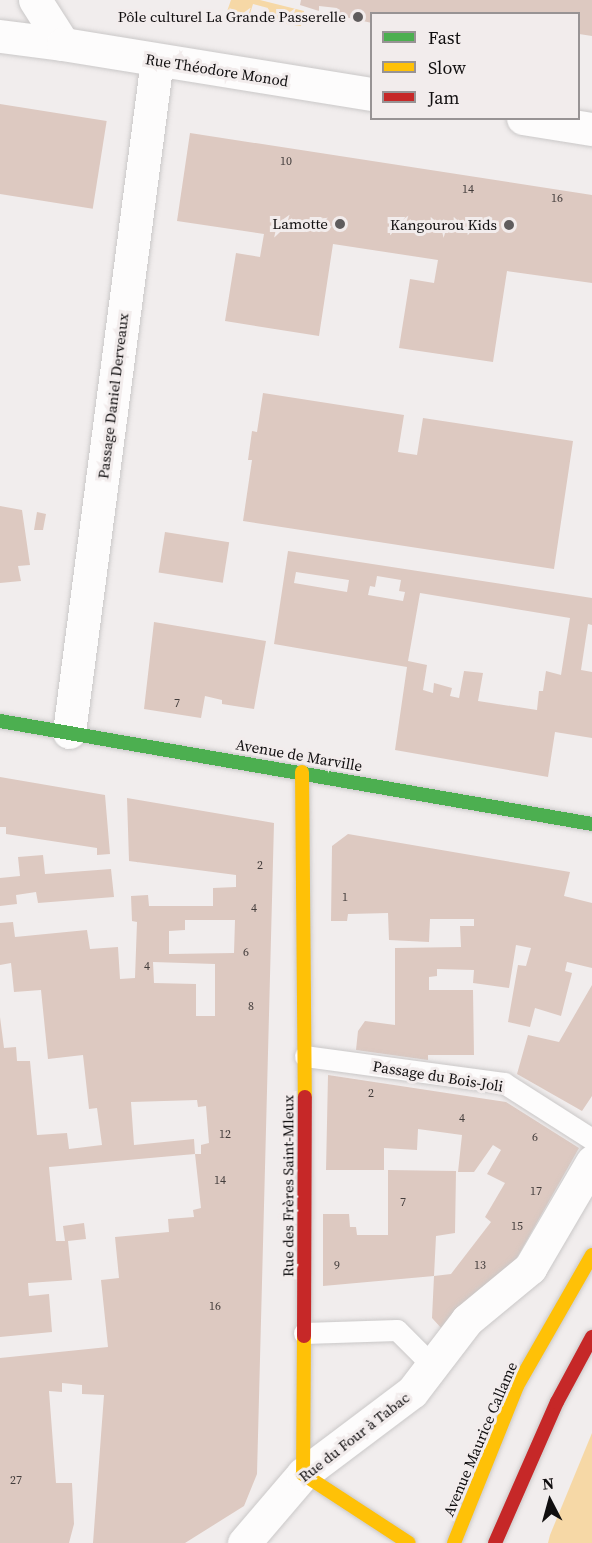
<!DOCTYPE html>
<html>
<head>
<meta charset="utf-8">
<style>
  body { margin:0 }
  #map { position:relative; width:592px; height:1543px; overflow:hidden; background:#f1eded; font-family:"Source Serif 4",serif }
  div>[style] { position:absolute }
  .green>* { inset:0; background:#f6d8a6 }
  .building>* { inset:0; background:#ddc9c1; transform-origin:0 0 }
  .roads { filter:drop-shadow(0 0 2px #cac8c8) drop-shadow(0 0 2px #cac8c8) }
  .lane>* { height:21px; margin:-10.5px; padding:0 10.5px; transform-origin:10.5px; border-radius:10.5px; background:#fdfcfc }
  .street>* { height:33px; margin:-16.5px; padding:0 16.5px; transform-origin:16.5px; border-radius:16.5px; background:#fdfcfc }
  .fast>* { height:14px; margin:-7px; padding:0 7px; transform-origin:7px; border-radius:7px; background:#4caf50 }
  .slow>* { height:14px; margin:-7px; padding:0 7px; transform-origin:7px; border-radius:7px; background:#ffc107 }
  .jam>* { height:14px; margin:-7px; padding:0 7px; transform-origin:7px; border-radius:7px; background:#c62828 }
  .dots>* { width:16px; height:16px; translate:-50% -50%; box-sizing:border-box; border:3px solid #f2ecec; border-radius:50% }
  span { translate:-50% -50%; white-space:nowrap; text-align:center; line-height:1.15; -webkit-text-stroke:6px #f2ecec; paint-order:stroke }
  .number-label { font-size:12px; color:#433d3c }
  .number-label span { -webkit-text-stroke-width:0 }
  .poi-label { font-size:15px; color:#100e0f }
  .right { translate:-100% -50%; text-align:right }
  .street-label { font-size:15px; color:#100e0f }
  .legend { position:absolute; left:370px; top:12px; width:210px; height:108px; box-sizing:border-box; background:#f2ecec; border:2px solid #989394; margin:0; padding:8px 10px; list-style:none; font-size:18px; color:#100e0f }
  .legend li { display:flex; align-items:center; gap:12px; height:30px }
  .legend b { width:30px; border:2px solid #989394 }
  .north { position:absolute; left:520px; top:1471px; width:60px; height:60px; -webkit-text-stroke:4px #f2ecec; paint-order:stroke; rotate:354deg; font-size:16px; font-weight:700; line-height:24px; text-align:center; color:#100e0f }
  .north::after { content:''; display:block; margin:auto; width:21px; height:27px; background:#100e0f; clip-path:polygon(50% 0,100% 100%,50% 72%,0 100%) }
</style>
</head>
<body>
<div id="map">
  <div class="green">
    <i style="clip-path:polygon(231px 0,260px 0,304px 11px,301px 26px,265px 21px,268px 8px,253px 4px,247px 23px,225px 17px)"></i>
    <i style="clip-path:polygon(592px 1433px,592px 1543px,548px 1543px,550px 1535px)"></i>
  </div>
  <div class="building">
    <i style="clip-path:polygon(301px 0,592px 0,592px 36px,579px 34px,579px 14px,372px 14px,372px 23px,336px 15px,337px 8px,319px 6px,319px 11px,300px 5px)"></i>
    <i style="left:0;top:104px;width:108px;height:89px;rotate:9deg"></i>
    <i style="clip-path:polygon(190px 133px,592px 195px,592px 283px,507px 271px,493px 362px,399px 348px,410px 279px,434px 283px,438px 260px,333px 244px,319px 336px,225px 321px,236px 253px,260px 257px,264px 234px,177px 221px)"></i>
    <i style="clip-path:polygon(263px 393px,404px 415px,398px 452px,417px 455px,423px 418px,573px 441px,554px 569px,243px 521px,252px 460px,248px 460px,252px 431px,257px 432px)"></i>
    <i style="clip-path:polygon(0 506px,22px 510px,30px 565px,18px 566px,21px 581px,0 583px)"></i>
    <i style="clip-path:polygon(37px 512px,46px 514px,43px 530px,34px 530px)"></i>
    <i style="left:165px;top:532px;width:65px;height:41px;rotate:9deg"></i>
    <i style="clip-path:polygon(evenodd,288px 551px,592px 598px,592px 625px,588px 624px,581px 670px,592px 672px,592px 738px,555px 732px,548px 777px,395px 750px,407px 667px,274px 644px,288px 551px,296px 572px,349px 580px,347px 592px,294px 583px,296px 572px,288px 551px,377px 576px,401px 580px,399px 591px,405px 592px,403px 601px,368px 595px,370px 586px,375px 587px,377px 576px,288px 551px,420px 593px,570px 618px,561px 675px,546px 671px,543px 691px,539px 691px,537px 710px,478px 701px,483px 673px,464px 671px,459px 698px,450px 696px,452px 688px,434px 683px,433px 693px,423px 690px,427px 665px,408px 661px,420px 593px)"></i>
    <i style="clip-path:polygon(154px 622px,266px 641px,254px 709px,222px 704px,222px 700px,205px 696px,201px 718px,144px 709px)"></i>
    <i style="clip-path:polygon(0 777px,105px 795px,110px 854px,97px 855px,97px 848px,6px 834px,6px 827px,0 827px)"></i>
    <i style="clip-path:polygon(evenodd,127px 798px,274px 823px,257px 1474px,244px 1506px,185px 1543px,93px 1543px,104px 1395px,82px 1394px,82px 1385px,62px 1383px,62px 1392px,49px 1391px,56px 1483px,72px 1483px,74px 1524px,69px 1543px,0 1543px,0 1358px,108px 1347px,101px 1280px,119px 1278px,115px 1237px,169px 1232px,168px 1219px,194px 1217px,193px 1210px,201px 1208px,195px 1154px,201px 1154px,201px 1145px,209px 1143px,206px 1106px,198px 1107px,197px 1100px,131px 1102px,134px 1145px,194px 1139px,195px 1154px,49px 1167px,56px 1241px,65px 1241px,63px 1226px,84px 1223px,86px 1239px,68px 1241px,72px 1280px,28px 1283px,29px 1296px,49px 1294px,52px 1332px,0 1337px,0 1017px,4px 1048px,16px 1047px,17px 1061px,30px 1061px,37px 1135px,67px 1133px,69px 1149px,102px 1145px,97px 1108px,89px 1109px,83px 1055px,48px 1059px,41px 990px,14px 992px,11px 963px,0 965px,0 923px,13px 922px,15px 937px,87px 930px,90px 949px,118px 947px,120px 979px,135px 978px,137px 922px,132px 921px,131px 896px,148px 895px,149px 906px,213px 906px,213px 888px,236px 887px,236px 875px,129px 861px,127px 798px,185px 920px,235px 920px,234px 953px,169px 954px,169px 931px,185px 930px,185px 920px,127px 798px,153px 962px,215px 964px,215px 1016px,196px 1016px,196px 984px,154px 983px,153px 962px)"></i>
    <i style="clip-path:polygon(348px 834px,570px 872px,564px 896px,592px 903px,592px 968px,567px 962px,565px 971px,572px 973px,561px 1016px,535px 1008px,530px 1027px,508px 1022px,518px 965px,526px 966px,531px 948px,516px 945px,509px 988px,473px 983px,474px 970px,437px 969px,437px 976px,429px 977px,429px 990px,473px 990px,474px 1055px,428px 1055px,428px 1060px,356px 1050px,358px 1031px,365px 1021px,395px 1025px,395px 948px,461px 947px,460px 926px,474px 926px,474px 919px,430px 919px,429px 942px,389px 940px,388px 913px,348px 914px,347px 921px,331px 921px,332px 846px)"></i>
    <i style="clip-path:polygon(43px 855px,45px 874px,111px 869px,114px 897px,38px 903px,36px 892px,16px 895px,17px 904px,0 906px,0 878px,20px 876px,18px 857px)"></i>
    <i style="clip-path:polygon(592px 985px,592px 1096px,582px 1111px,517px 1074px,528px 1035px,559px 1042px)"></i>
    <i style="clip-path:polygon(328px 1075px,506px 1102px,579px 1148px,510px 1270px,443px 1330px,432px 1318px,434px 1276px,451px 1274px,491px 1222px,485px 1217px,505px 1183px,487px 1174px,501px 1150px,493px 1145px,474px 1172px,458px 1172px,462px 1135px,418px 1129px,417px 1150px,384px 1148px,384px 1170px,326px 1170px)"></i>
    <i style="clip-path:polygon(388px 1170px,456px 1171px,455px 1233px,436px 1236px,434px 1276px,323px 1286px,323px 1214px,349px 1214px,350px 1227px,356px 1227px,357px 1235px,388px 1235px)"></i>
  </div>
  <div class="roads">
    <div class="lane">
      <i style="left:305px;top:1056px;width:201px;rotate:7.7deg"></i>
      <i style="left:504px;top:1083px;width:104px;rotate:32.5deg"></i>
      <i style="left:304px;top:1333px;width:93px;rotate:-1.8deg"></i>
      <i style="left:397px;top:1330px;width:51px;rotate:45deg"></i>
    </div>
    <div class="street">
      <i style="left:35px;top:0;width:52px;rotate:57.5deg"></i>
      <i style="left:0;top:36px;width:64px;rotate:7.2deg"></i>
      <i style="left:63px;top:44px;width:313px;rotate:9.2deg"></i>
      <i style="left:523px;top:118px;width:70px;rotate:9.1deg"></i>
      <i style="left:69px;top:732px;width:678px;rotate:-82.54deg"></i>
      <i style="left:244px;top:1543px;width:91px;rotate:-49.5deg"></i>
      <i style="left:303px;top:1474px;width:136px;rotate:-37deg"></i>
      <i style="left:412px;top:1392px;width:91px;rotate:-52.6deg"></i>
      <i style="left:467px;top:1320px;width:82px;rotate:-39.5deg"></i>
      <i style="left:530px;top:1268px;width:123px;rotate:-59.7deg"></i>
    </div>
    <div class="fast">
      <i style="left:0;top:721px;width:601px;rotate:9.87deg"></i>
    </div>
    <div class="slow">
      <i style="left:302px;top:772px;width:325px;rotate:89.5deg"></i>
      <i style="left:304px;top:1336px;width:138px;rotate:90.4deg"></i>
      <i style="left:303px;top:1474px;width:126px;rotate:33.1deg"></i>
      <i style="left:454px;top:1543px;width:169px;rotate:-68.1deg"></i>
      <i style="left:517px;top:1386px;width:151px;rotate:-60.2deg"></i>
    </div>
    <div class="jam">
      <i style="left:304px;top:1336px;width:239px;rotate:-89.8deg"></i>
      <i style="left:495px;top:1543px;width:154px;rotate:-66.3deg"></i>
      <i style="left:557px;top:1402px;width:74px;rotate:-61.7deg"></i>
    </div>
  </div>
  <div class="dots">
    <i style="left:358px;top:17px;background:#5f5c5d"></i>
    <i style="left:340px;top:224px;background:#5f5c5d"></i>
    <i style="left:509px;top:225px;background:#5f5c5d"></i>
  </div>
  <div class="number-label">
    <span style="left:286px;top:162px">10</span>
    <span style="left:468px;top:190px">14</span>
    <span style="left:557px;top:199px">16</span>
    <span style="left:177px;top:704px">7</span>
    <span style="left:260px;top:866px">2</span>
    <span style="left:345px;top:898px">1</span>
    <span style="left:254px;top:909px">4</span>
    <span style="left:246px;top:953px">6</span>
    <span style="left:147px;top:967px">4</span>
    <span style="left:251px;top:1007px">8</span>
    <span style="left:371px;top:1094px">2</span>
    <span style="left:462px;top:1119px">4</span>
    <span style="left:225px;top:1135px">12</span>
    <span style="left:535px;top:1138px">6</span>
    <span style="left:220px;top:1181px">14</span>
    <span style="left:536px;top:1192px">17</span>
    <span style="left:403px;top:1203px">7</span>
    <span style="left:517px;top:1227px">15</span>
    <span style="left:337px;top:1266px">9</span>
    <span style="left:480px;top:1266px">13</span>
    <span style="left:215px;top:1307px">16</span>
    <span style="left:16px;top:1481px">27</span>
  </div>
  <div class="poi-label">
    <span class="right" style="left:346px;top:17px">Pôle culturel La Grande Passerelle</span>
    <span class="right" style="left:328px;top:224px">Lamotte</span>
    <span class="right" style="left:497px;top:225px">Kangourou Kids</span>
  </div>
  <div class="street-label">
    <span style="left:217px;top:70px;rotate:9deg">Rue Théodore Monod</span>
    <span style="left:113px;top:396px;rotate:-83deg">Passage Daniel Derveaux</span>
    <span style="left:299px;top:755px;rotate:10deg">Avenue de Marville</span>
    <span style="left:438px;top:1076px;rotate:9deg">Passage du Bois-Joli</span>
    <span style="left:288px;top:1186px;rotate:-90deg">Rue des Frères Saint-Mleux</span>
    <span style="left:354px;top:1437px;rotate:-38deg">Rue du Four à Tabac</span>
    <span style="left:480px;top:1439px;rotate:-67deg">Avenue Maurice Callame</span>
  </div>
  <ul class="legend">
  <li><b style="height:8px;background:#4caf50"></b>Fast</li>
  <li><b style="height:8px;background:#ffc107"></b>Slow</li>
  <li><b style="height:8px;background:#c62828"></b>Jam</li>
  </ul>
  <div class="north">N</div>
</div>
</body>
</html>
